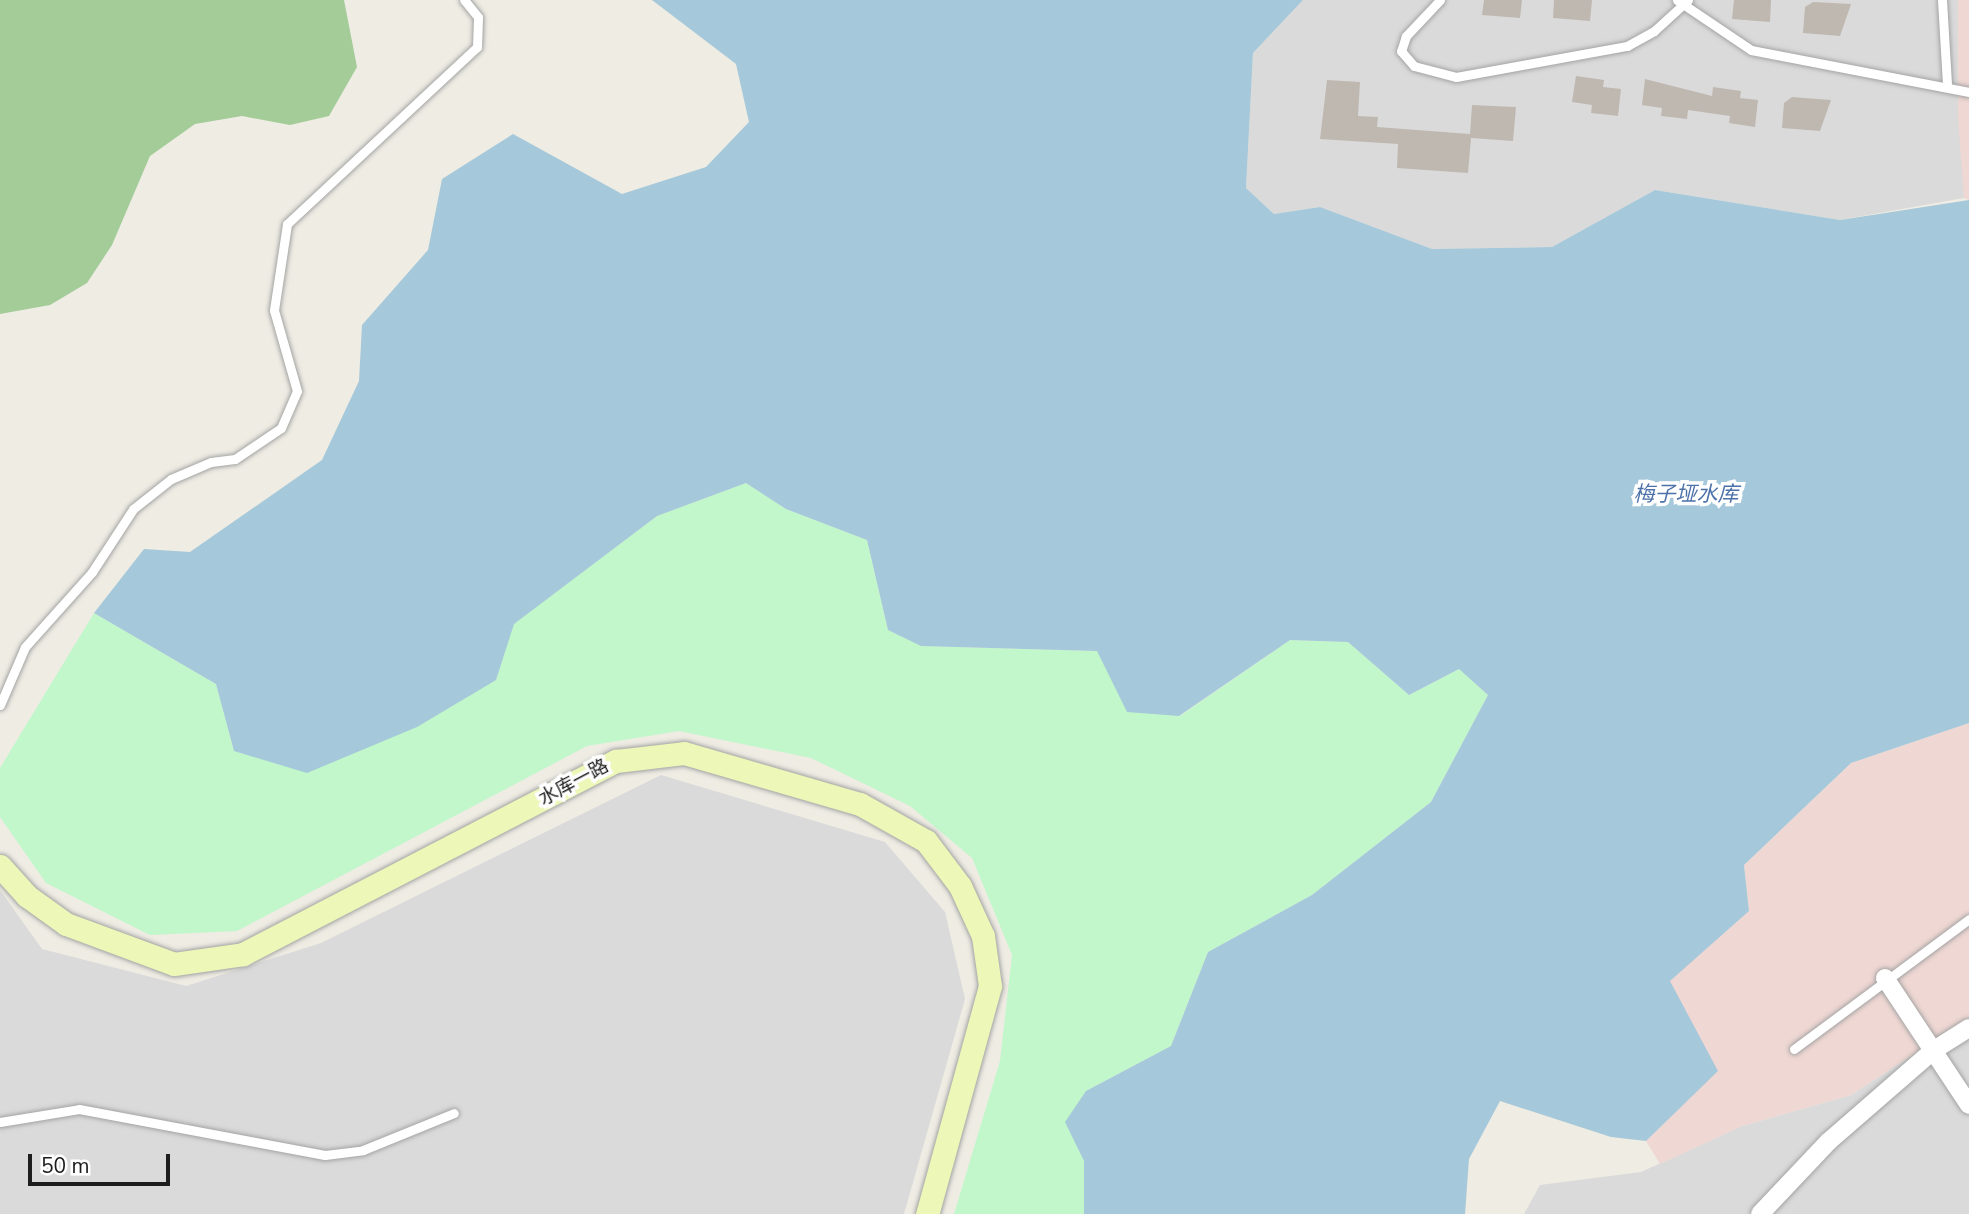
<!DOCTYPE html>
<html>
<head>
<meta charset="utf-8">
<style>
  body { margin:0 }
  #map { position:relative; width:1969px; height:1214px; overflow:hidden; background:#eeece3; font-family:"Nunito Sans","Noto Sans SC",sans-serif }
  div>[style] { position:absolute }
  .residential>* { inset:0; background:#dbdada }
  .commercial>* { inset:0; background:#efd7d3 }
  .forest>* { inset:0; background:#a3cc99 }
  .park>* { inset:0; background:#c1f7cb }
  .water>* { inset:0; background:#a5c8da }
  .building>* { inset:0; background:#beb8b0 }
  .roads { filter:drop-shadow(0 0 2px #a4a4a4) drop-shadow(0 0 2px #a4a4a4) }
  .lane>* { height:9px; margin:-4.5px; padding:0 4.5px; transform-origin:4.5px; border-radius:4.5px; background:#fff }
  .street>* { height:18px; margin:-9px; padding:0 9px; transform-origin:9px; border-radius:9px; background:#fff }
  .secondary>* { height:23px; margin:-11.5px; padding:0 11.5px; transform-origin:11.5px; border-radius:11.5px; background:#edf7b8 }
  span { translate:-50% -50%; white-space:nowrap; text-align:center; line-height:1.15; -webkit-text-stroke:7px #fff; paint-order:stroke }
  .street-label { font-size:19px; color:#1d1d1d }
  .water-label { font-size:21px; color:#4d71a9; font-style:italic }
  .scale { position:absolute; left:28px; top:1154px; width:142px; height:32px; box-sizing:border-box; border:4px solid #1d1d1d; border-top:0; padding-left:9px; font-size:21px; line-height:24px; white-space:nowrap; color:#1d1d1d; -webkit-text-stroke:5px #fff; paint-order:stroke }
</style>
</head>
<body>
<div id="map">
  <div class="residential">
    <i style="clip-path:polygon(1303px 0,1958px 0,1964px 198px,1840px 220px,1655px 190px,1552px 247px,1432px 249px,1320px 207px,1274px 214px,1246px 188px,1253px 53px)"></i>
    <i style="clip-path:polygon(661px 775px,885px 842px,945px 912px,965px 999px,904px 1214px,0 1214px,0 890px,42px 949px,186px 986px,321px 943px)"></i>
    <i style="clip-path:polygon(1969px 1018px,1969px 1214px,1524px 1214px,1540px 1185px,1641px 1172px,1742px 1126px,1851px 1095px)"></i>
  </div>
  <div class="commercial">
    <i style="clip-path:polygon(1958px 0,1969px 0,1969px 200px,1964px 198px,1958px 118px)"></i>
    <i style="clip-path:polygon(1969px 723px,1969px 1018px,1851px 1095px,1742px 1126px,1660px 1164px,1646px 1141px,1717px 1071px,1669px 981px,1749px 911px,1744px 865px,1851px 763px)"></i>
  </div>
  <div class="forest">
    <i style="clip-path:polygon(0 0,344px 0,357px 67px,329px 116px,290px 125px,242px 116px,195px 124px,150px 156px,112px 245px,87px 283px,50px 305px,0 314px)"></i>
  </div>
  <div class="park">
    <i style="clip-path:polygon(746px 483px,786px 509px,867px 540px,888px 630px,922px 646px,1098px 651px,1180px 716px,1290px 640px,1348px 642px,1409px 695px,1459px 669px,1488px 695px,1431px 802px,1312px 895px,1208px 952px,1171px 1046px,1086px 1091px,1066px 1122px,1084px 1161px,1084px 1214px,954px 1214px,1000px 1061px,1012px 955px,972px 858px,910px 806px,811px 758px,679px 731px,587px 746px,237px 931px,150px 935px,46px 883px,0 817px,0 768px,94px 613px,216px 684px,234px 751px,496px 680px,513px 624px,657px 516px)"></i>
  </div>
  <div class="water">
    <i style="clip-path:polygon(652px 0,1303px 0,1253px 53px,1246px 188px,1274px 214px,1320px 207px,1432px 249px,1552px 247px,1655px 190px,1840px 220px,1969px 200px,1969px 723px,1851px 763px,1744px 865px,1749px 911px,1670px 981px,1718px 1071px,1646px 1141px,1611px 1137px,1500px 1101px,1469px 1159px,1465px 1214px,1084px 1214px,1084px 1161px,1065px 1122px,1086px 1091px,1171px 1046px,1208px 952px,1312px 895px,1431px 802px,1488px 695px,1459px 669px,1409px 695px,1348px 642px,1290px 640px,1179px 716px,1127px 712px,1097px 651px,921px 646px,888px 630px,867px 540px,786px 509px,746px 483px,657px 516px,514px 624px,496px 680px,417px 727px,307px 773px,234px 751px,216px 684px,94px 613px,144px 549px,190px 552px,322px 460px,359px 381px,362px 325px,428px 250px,442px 179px,513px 134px,622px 194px,706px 167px,749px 122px,736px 64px)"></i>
  </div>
  <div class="building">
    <i style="clip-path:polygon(1484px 0,1522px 0,1520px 18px,1482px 15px)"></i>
    <i style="clip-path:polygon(1554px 0,1592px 0,1590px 21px,1553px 18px)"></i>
    <i style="clip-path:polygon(1734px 0,1771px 0,1770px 22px,1732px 19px)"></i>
    <i style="clip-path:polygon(1813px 2px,1851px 4px,1840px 36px,1803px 33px,1805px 7px)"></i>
    <i style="clip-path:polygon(1576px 76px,1604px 80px,1603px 87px,1621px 89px,1618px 116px,1591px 113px,1592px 105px,1572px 102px)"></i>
    <i style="clip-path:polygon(1645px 79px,1712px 96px,1713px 87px,1741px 91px,1740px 98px,1758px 100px,1755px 127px,1729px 123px,1730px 116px,1688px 110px,1687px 119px,1661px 116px,1662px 108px,1642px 105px)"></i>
    <i style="clip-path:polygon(1327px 80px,1360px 82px,1358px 116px,1378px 117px,1377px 127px,1470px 134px,1472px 105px,1516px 107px,1513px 141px,1471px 138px,1468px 173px,1397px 168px,1398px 144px,1320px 139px)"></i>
    <i style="clip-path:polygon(1792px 97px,1831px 100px,1820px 131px,1782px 128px,1784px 103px)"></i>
  </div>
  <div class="roads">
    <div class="lane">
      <i style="left:1440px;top:0;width:50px;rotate:133.4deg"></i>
      <i style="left:1406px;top:36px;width:16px;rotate:108deg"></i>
      <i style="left:1401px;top:51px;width:20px;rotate:49deg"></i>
      <i style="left:1414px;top:66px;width:43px;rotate:14.7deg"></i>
      <i style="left:1456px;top:77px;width:174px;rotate:-10.3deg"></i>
      <i style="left:1627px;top:46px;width:31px;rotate:-29deg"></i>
      <i style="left:1654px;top:31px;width:46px;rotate:-42.4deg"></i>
      <i style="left:1677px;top:0;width:89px;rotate:34deg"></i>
      <i style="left:1751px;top:50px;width:222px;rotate:10.9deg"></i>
      <i style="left:1942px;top:0;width:84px;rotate:86.6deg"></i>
      <i style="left:0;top:705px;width:63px;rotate:-66.7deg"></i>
      <i style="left:25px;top:647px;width:101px;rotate:-48.2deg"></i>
      <i style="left:92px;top:572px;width:75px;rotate:-56.9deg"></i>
      <i style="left:133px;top:509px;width:48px;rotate:-38.3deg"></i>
      <i style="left:171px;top:479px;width:43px;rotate:-23deg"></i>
      <i style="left:211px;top:462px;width:24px;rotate:-7deg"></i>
      <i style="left:235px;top:459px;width:55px;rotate:-34deg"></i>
      <i style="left:281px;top:428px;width:40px;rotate:-66.6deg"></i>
      <i style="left:297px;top:391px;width:84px;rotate:-105.9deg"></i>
      <i style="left:274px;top:310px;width:87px;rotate:-81.4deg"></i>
      <i style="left:287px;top:224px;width:260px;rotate:-43deg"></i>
      <i style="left:477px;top:47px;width:30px;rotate:-88deg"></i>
      <i style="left:478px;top:17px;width:22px;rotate:-129deg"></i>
      <i style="left:1794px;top:1049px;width:218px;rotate:-36.6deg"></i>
      <i style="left:0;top:1122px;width:80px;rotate:-9.3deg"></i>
      <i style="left:79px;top:1109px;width:250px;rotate:10.6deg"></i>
      <i style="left:325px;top:1155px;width:38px;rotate:-7deg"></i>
      <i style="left:363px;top:1150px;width:98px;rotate:-22.1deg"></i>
    </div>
    <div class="street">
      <i style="left:1885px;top:978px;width:152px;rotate:56.5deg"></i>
      <i style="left:1760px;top:1214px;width:99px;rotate:-46.6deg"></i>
      <i style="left:1828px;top:1142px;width:140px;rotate:-41deg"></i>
      <i style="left:1934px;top:1050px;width:41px;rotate:-32.2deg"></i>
    </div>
    <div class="secondary">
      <i style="left:0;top:866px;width:40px;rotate:48deg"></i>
      <i style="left:27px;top:896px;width:48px;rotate:35.7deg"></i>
      <i style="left:66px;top:924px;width:115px;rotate:20.3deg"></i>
      <i style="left:174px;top:964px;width:70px;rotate:-8.2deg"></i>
      <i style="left:243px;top:954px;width:420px;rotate:-27.4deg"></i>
      <i style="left:616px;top:761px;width:68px;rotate:-6.7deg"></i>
      <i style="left:684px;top:753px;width:183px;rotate:16.2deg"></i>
      <i style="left:860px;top:804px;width:76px;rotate:29.3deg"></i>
      <i style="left:926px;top:841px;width:56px;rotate:52.9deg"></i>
      <i style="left:960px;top:886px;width:55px;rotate:65.3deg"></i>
      <i style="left:983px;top:936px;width:50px;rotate:82deg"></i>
      <i style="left:990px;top:986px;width:237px;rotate:105.4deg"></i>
    </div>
  </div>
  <div class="street-label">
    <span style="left:574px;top:783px;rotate:-28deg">水库一路</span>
  </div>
  <div class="water-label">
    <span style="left:1686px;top:494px">梅子垭水库</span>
  </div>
  <div class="scale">50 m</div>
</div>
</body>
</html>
